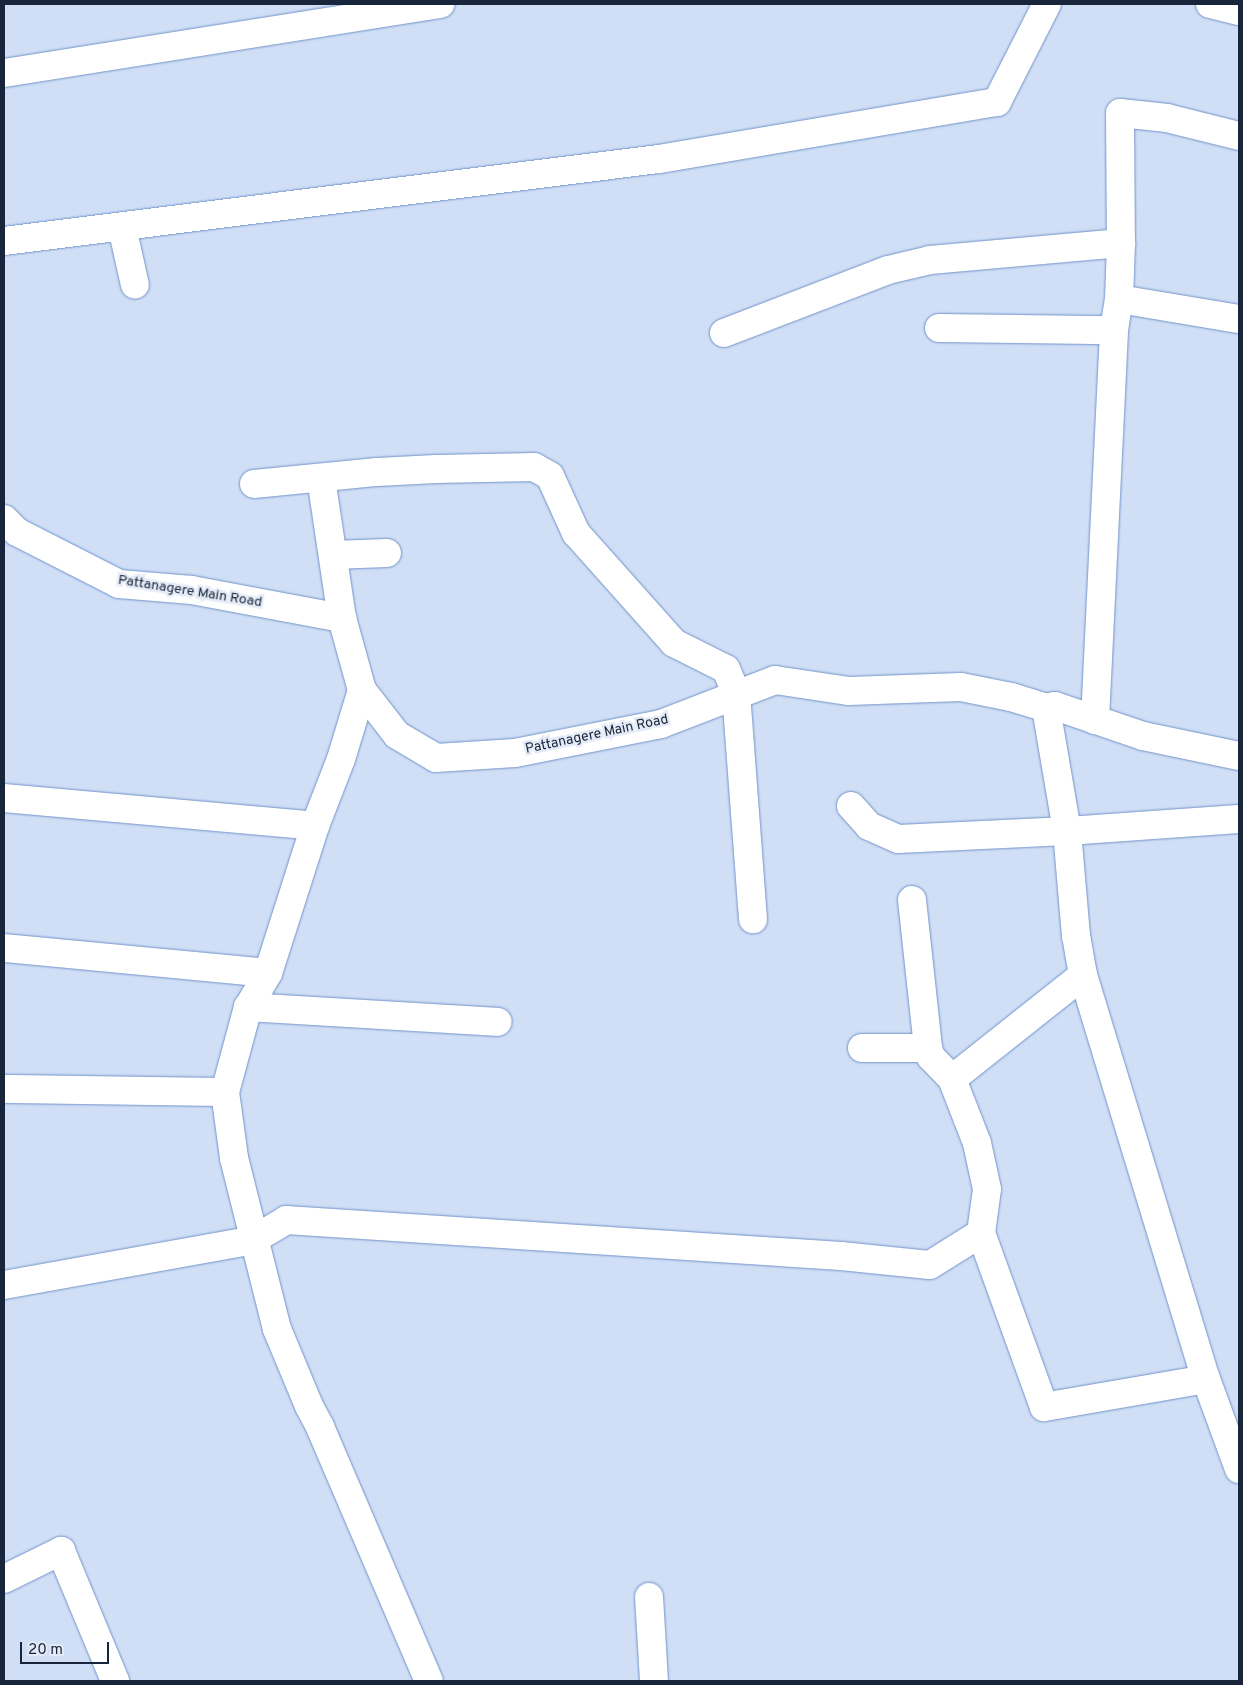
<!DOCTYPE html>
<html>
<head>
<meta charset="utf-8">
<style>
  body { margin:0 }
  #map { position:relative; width:1243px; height:1685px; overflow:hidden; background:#d0dff6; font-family:Overpass,sans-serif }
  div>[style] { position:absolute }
  .roads { filter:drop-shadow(0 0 1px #7293c9) drop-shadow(0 0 1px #7293c9) }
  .minor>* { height:28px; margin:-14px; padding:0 14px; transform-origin:14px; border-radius:14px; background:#fff }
  .tertiary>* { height:28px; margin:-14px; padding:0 14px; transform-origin:14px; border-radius:14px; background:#fff }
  span { translate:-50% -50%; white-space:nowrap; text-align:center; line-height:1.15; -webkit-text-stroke:5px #e4ebf7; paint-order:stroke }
  .street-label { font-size:14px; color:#18253b }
  .frame { position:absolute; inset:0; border:5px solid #18253b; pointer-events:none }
  .scale { position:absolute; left:20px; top:1642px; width:89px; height:22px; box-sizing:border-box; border:2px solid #18253b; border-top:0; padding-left:6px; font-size:15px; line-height:18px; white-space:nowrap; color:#18253b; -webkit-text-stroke:4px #e4ebf7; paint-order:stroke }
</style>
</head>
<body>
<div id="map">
  <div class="roads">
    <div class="minor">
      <i style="left:1210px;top:4px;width:30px;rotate:14deg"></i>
      <i style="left:4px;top:73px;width:442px;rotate:-9deg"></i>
      <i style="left:1239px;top:136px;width:74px;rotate:-166deg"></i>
      <i style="left:1167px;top:118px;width:47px;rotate:-173.9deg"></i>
      <i style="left:1120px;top:113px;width:130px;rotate:89.6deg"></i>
      <i style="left:1121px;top:243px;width:56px;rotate:92deg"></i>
      <i style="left:1119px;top:299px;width:122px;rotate:9.5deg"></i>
      <i style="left:122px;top:227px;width:59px;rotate:77.4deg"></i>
      <i style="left:4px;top:241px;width:660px;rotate:-7.14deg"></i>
      <i style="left:659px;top:159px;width:343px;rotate:-9.6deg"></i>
      <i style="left:997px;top:102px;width:110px;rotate:-63deg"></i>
      <i style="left:939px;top:328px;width:175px;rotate:0.7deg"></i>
      <i style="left:724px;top:333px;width:176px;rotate:-21deg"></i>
      <i style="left:888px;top:270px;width:43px;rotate:-13.4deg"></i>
      <i style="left:930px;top:260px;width:192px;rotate:-5.1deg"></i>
      <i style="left:321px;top:478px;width:142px;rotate:81.5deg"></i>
      <i style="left:254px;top:484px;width:124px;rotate:-5.6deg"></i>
      <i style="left:377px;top:472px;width:59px;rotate:-2.9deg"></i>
      <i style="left:436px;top:469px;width:98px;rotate:-1.2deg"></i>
      <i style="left:534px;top:467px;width:18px;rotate:29deg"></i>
      <i style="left:550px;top:476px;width:63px;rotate:65.5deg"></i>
      <i style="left:576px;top:533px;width:147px;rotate:48.3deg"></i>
      <i style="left:674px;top:643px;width:58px;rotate:26.6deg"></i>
      <i style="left:726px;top:669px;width:26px;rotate:67deg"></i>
      <i style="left:736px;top:693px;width:227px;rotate:85.7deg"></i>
      <i style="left:333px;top:555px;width:54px;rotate:-2.1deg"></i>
      <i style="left:362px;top:690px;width:72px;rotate:106.9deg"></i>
      <i style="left:341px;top:759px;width:72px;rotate:111.2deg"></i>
      <i style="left:315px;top:826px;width:154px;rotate:107.7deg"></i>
      <i style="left:268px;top:973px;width:39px;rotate:120deg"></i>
      <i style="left:248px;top:1007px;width:88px;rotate:105.1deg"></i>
      <i style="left:225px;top:1092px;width:67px;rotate:82.2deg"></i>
      <i style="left:234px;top:1158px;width:176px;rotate:75.9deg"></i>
      <i style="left:277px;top:1329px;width:83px;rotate:67.4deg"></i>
      <i style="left:309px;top:1406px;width:24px;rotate:62deg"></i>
      <i style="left:320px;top:1427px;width:276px;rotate:66.8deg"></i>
      <i style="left:1046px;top:708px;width:9px;rotate:-13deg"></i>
      <i style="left:1055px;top:706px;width:93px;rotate:18.8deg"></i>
      <i style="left:1143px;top:736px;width:98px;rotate:11.8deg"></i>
      <i style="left:1095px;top:720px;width:390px;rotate:-87.2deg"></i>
      <i style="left:1114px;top:330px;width:31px;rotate:-81deg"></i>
      <i style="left:4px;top:798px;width:312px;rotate:5.1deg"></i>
      <i style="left:912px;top:900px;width:149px;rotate:83.8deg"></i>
      <i style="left:928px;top:1048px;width:9px;rotate:72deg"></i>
      <i style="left:931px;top:1057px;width:30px;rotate:46deg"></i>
      <i style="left:4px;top:948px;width:265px;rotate:5.4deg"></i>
      <i style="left:1083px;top:975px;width:422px;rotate:73.1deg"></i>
      <i style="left:1206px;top:1379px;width:96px;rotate:69.9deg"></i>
      <i style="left:248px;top:1007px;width:250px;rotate:3.4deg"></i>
      <i style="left:862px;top:1048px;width:66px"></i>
      <i style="left:4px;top:1089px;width:221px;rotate:0.8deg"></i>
      <i style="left:981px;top:1233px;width:185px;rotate:70.1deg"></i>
      <i style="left:1044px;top:1407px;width:164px;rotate:-9.8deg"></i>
      <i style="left:4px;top:1285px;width:253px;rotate:-10.2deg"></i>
      <i style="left:253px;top:1240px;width:39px;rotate:-31deg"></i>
      <i style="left:286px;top:1220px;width:556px;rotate:3.71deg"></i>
      <i style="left:841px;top:1256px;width:89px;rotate:5.8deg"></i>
      <i style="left:930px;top:1265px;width:60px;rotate:-32.1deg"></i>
      <i style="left:981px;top:1233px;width:44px;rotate:-82.2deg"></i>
      <i style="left:987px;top:1189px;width:47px;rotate:-102.3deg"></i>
      <i style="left:977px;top:1143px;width:69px;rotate:-111.3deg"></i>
      <i style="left:952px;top:1079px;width:167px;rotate:-38.4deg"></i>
      <i style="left:1083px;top:975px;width:40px;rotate:-100deg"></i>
      <i style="left:1076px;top:936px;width:105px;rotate:-94.9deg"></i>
      <i style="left:1067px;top:831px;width:169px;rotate:177.3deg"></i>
      <i style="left:898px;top:839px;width:32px;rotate:-156deg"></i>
      <i style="left:869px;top:826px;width:27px;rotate:-132deg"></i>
      <i style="left:4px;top:1579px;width:64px;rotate:-26.2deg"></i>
      <i style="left:61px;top:1551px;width:141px;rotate:67.4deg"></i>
      <i style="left:649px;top:1597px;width:84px;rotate:86.6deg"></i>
    </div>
    <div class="tertiary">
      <i style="left:4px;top:519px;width:18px;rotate:45deg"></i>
      <i style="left:17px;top:532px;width:114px;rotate:27deg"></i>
      <i style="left:119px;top:584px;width:73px;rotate:4.7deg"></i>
      <i style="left:192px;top:590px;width:153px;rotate:10.6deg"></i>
      <i style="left:342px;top:618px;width:75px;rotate:74.5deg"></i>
      <i style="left:362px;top:690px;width:57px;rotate:52.1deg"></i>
      <i style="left:397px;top:735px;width:45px;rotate:30.5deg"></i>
      <i style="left:436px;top:758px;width:79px;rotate:-3.6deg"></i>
      <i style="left:515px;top:753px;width:149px;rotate:-11.2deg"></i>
      <i style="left:661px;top:724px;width:122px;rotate:-21.1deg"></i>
      <i style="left:775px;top:680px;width:75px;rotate:8.5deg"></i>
      <i style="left:849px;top:691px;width:112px;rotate:-2deg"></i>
      <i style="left:961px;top:687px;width:51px;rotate:11.3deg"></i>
      <i style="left:1011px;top:697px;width:37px;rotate:17deg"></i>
      <i style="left:1046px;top:708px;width:125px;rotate:80.3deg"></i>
      <i style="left:1067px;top:831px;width:172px;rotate:-4deg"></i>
    </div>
  </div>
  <div class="street-label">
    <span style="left:190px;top:592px;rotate:9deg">Pattanagere Main Road</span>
    <span style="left:597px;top:735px;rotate:-12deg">Pattanagere Main Road</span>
  </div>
  <div class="frame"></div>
  <div class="scale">20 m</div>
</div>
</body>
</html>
